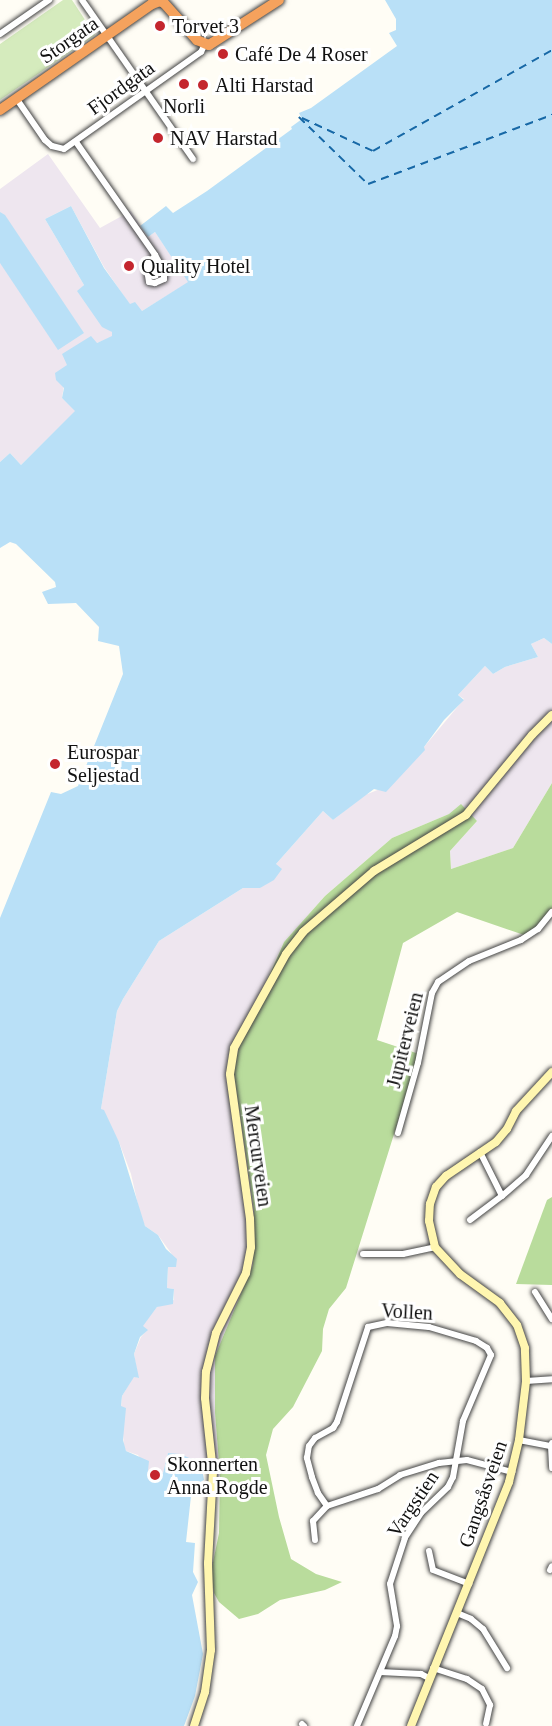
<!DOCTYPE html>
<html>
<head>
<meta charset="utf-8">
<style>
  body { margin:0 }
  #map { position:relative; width:552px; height:1726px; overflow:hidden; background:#fffdf5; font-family:"Times New Roman",serif }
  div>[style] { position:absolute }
  .industrial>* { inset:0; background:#eee6ef }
  .green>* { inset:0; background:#d5ebbd }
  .forest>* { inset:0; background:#b9dc9c }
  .water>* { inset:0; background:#b9e0f7 }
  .ferry>* { height:1.5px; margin-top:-0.75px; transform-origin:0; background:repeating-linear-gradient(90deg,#1768a6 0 8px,transparent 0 14px) }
  .roads { filter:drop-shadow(0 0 2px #444) drop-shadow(0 0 2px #444) }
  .street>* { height:6px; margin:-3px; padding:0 3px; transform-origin:3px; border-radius:3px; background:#fff }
  .secondary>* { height:8px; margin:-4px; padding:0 4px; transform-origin:4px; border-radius:4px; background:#fff6b0 }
  .highway>* { height:10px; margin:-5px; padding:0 5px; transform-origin:5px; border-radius:5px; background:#f5a25d }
  .dots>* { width:16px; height:16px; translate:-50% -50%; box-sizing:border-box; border:3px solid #fff; border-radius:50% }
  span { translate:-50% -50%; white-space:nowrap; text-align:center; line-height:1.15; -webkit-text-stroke:6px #fff; paint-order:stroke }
  .poi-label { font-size:20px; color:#111 }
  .left { translate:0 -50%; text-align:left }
  .street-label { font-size:20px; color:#111 }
</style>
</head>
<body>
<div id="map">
  <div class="industrial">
    <i style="clip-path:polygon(48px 154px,100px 228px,131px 211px,148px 237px,155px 232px,189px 282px,142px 311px,130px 305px,104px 267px,71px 206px,45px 219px,84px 285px,78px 291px,112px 332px,112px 337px,97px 343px,67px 365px,62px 398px,76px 411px,21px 465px,10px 453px,0 462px,0 189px)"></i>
    <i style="clip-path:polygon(544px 638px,552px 644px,552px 783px,513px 848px,451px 869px,450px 851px,477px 821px,449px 814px,392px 838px,325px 896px,284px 942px,272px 966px,242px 1039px,233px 1068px,254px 1210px,253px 1265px,215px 1356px,215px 1413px,220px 1476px,203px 1473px,199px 1462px,168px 1453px,163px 1474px,148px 1471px,138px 1455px,126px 1451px,124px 1447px,121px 1407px,122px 1396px,134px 1376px,138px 1378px,134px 1354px,141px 1337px,147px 1330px,142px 1326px,157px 1307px,174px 1300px,174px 1289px,167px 1288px,168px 1267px,176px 1267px,171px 1253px,158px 1235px,145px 1226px,141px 1218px,131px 1174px,119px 1142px,101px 1109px,117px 1011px,123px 999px,159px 941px,243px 888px,260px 888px,276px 864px,323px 811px,333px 820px,365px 795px,380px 789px,424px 747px,464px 699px,458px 695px,485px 666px,493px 674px,505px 667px,538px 657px,531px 644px)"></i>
  </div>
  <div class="green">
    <i style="clip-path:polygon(63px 0,72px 0,95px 35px,0 100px,0 44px)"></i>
  </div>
  <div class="forest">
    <i style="clip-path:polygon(552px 783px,552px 911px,544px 920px,527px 936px,457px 912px,403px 943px,377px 1040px,419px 1054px,346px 1288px,329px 1309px,323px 1329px,322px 1351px,293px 1407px,273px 1429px,266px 1455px,279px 1517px,291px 1559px,316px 1574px,342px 1582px,325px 1590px,280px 1600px,258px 1614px,239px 1619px,219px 1602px,214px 1593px,211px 1572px,219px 1533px,220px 1476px,215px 1413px,215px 1356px,253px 1265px,254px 1210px,233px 1068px,242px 1039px,284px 942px,325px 896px,392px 838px,449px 814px,461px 804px,477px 821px,450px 851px,451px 869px,513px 848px)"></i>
    <i style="clip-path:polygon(552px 1197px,552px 1285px,516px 1284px,547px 1200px)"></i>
  </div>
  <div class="water">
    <i style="clip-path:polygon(385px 0,552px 0,552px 644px,544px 638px,531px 644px,538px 657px,505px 667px,493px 674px,485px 666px,458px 695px,464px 700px,444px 720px,424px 747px,425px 750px,386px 792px,374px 789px,333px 820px,323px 811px,276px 864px,282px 869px,274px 880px,260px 888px,243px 888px,159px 941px,123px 999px,117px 1011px,101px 1109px,104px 1110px,119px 1142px,145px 1226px,158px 1235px,166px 1249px,177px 1259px,176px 1267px,168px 1267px,167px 1288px,174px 1289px,173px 1304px,157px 1307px,143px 1326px,148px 1330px,140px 1337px,134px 1354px,139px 1378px,134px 1377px,122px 1396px,121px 1406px,126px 1408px,123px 1440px,126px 1451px,149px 1461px,148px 1471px,163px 1473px,168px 1453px,180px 1454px,201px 1463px,204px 1480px,197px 1484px,196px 1496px,191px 1496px,186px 1542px,195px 1543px,193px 1572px,198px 1582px,192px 1595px,203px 1654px,195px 1696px,184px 1726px,0 1726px,0 918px,51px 792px,61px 794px,78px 786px,123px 674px,119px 646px,98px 641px,99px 627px,76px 603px,48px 604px,42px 592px,56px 587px,55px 582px,16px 544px,10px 542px,0 548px,0 462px,10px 453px,21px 465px,75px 411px,62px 398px,64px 388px,56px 380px,55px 373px,67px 365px,62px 354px,91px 336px,97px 343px,112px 336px,112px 332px,102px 327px,77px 291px,84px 285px,45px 219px,71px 206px,104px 268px,130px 304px,135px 302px,142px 311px,188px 282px,155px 232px,148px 237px,140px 226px,166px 206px,173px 213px,207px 191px,292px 129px,291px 127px,302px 119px,299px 113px,311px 108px,397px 46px,389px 33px,396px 30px,396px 19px)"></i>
    <i style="clip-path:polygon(0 212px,5px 215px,84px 333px,58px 350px,0 263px)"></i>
  </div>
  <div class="ferry">
    <i style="left:299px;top:117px;width:96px;rotate:44.2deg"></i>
    <i style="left:368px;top:184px;width:197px;rotate:-20.6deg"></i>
    <i style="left:302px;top:118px;width:78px;rotate:24.9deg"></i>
    <i style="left:373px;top:151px;width:206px;rotate:-29.4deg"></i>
  </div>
  <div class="roads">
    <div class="street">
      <i style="left:82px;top:0;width:194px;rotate:55.1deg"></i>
      <i style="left:0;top:34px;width:60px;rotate:-34.8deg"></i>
      <i style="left:16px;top:98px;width:51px;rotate:55.4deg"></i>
      <i style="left:45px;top:140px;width:9px;rotate:41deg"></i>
      <i style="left:52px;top:146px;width:12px;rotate:14deg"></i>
      <i style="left:64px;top:149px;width:168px;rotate:-35.3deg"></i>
      <i style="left:201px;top:52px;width:9px;rotate:-63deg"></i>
      <i style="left:76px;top:142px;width:138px;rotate:55deg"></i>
      <i style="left:155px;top:255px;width:18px;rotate:61deg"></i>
      <i style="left:164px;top:271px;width:8px;rotate:90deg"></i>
      <i style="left:164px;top:279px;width:10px;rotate:156deg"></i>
      <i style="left:155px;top:283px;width:6px;rotate:-171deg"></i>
      <i style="left:149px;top:282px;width:13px;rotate:-99deg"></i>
      <i style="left:147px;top:269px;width:16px;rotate:-60deg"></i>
      <i style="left:398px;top:1133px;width:73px;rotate:-74.1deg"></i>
      <i style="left:418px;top:1063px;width:71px;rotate:-78.7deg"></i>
      <i style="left:432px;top:993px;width:13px;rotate:-61deg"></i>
      <i style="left:438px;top:982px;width:37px;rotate:-34deg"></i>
      <i style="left:469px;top:961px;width:56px;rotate:-22deg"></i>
      <i style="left:521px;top:940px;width:20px;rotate:-33deg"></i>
      <i style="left:538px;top:929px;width:22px;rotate:-51deg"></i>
      <i style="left:480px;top:1152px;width:49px;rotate:63.4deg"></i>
      <i style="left:502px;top:1196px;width:32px;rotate:-41deg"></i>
      <i style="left:526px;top:1175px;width:47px;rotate:-56.3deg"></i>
      <i style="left:470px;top:1220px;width:40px;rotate:-37deg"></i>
      <i style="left:363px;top:1254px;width:40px"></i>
      <i style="left:403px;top:1254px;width:33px;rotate:-12deg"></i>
      <i style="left:535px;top:1292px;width:32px;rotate:58deg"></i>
      <i style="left:526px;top:1381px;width:26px;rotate:-4deg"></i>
      <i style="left:519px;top:1440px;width:33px;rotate:11deg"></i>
      <i style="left:551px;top:1446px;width:3px;rotate:-72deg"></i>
      <i style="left:551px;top:1446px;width:22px;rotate:87deg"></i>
      <i style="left:327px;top:1506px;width:54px;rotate:-18.4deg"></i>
      <i style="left:378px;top:1489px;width:26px;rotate:-32deg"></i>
      <i style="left:400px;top:1475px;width:41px;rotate:-17.1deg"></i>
      <i style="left:439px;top:1463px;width:28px;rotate:-6deg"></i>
      <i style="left:467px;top:1460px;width:47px;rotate:14.9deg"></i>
      <i style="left:315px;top:1540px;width:19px;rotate:-96deg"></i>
      <i style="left:313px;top:1521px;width:21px;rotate:-47deg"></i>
      <i style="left:327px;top:1506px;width:16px;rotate:-125deg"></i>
      <i style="left:318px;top:1493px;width:17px;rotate:-111deg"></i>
      <i style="left:312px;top:1477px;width:20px;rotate:-105deg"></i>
      <i style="left:307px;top:1458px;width:12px;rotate:-81deg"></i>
      <i style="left:309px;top:1446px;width:10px;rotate:-53deg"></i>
      <i style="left:315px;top:1438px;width:21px;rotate:-29deg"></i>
      <i style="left:333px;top:1428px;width:7px;rotate:-56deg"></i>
      <i style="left:337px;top:1422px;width:100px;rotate:-71.9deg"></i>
      <i style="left:368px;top:1327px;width:19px;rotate:-12deg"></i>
      <i style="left:387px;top:1323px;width:42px;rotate:5.4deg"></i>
      <i style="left:429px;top:1327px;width:49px;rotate:16.6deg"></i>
      <i style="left:476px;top:1341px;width:13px;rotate:32deg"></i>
      <i style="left:487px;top:1348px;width:8px;rotate:60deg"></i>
      <i style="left:491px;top:1355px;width:72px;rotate:113deg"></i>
      <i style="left:463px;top:1421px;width:57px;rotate:100.1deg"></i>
      <i style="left:453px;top:1477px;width:11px;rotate:117deg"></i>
      <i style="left:448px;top:1487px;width:37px;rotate:136deg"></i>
      <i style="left:421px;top:1513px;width:30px;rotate:123deg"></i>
      <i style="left:405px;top:1538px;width:48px;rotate:108.1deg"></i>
      <i style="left:390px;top:1584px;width:43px;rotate:80.5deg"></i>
      <i style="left:397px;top:1626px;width:10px;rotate:101deg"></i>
      <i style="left:395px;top:1636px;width:98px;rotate:112.9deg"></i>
      <i style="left:429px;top:1551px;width:19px;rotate:78deg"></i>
      <i style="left:433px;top:1570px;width:39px;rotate:21deg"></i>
      <i style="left:550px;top:1570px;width:4px;rotate:-63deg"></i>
      <i style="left:457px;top:1613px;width:15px;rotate:23deg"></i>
      <i style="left:471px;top:1619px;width:16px;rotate:40deg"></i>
      <i style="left:483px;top:1629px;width:46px;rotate:58.4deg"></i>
      <i style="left:433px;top:1668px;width:36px;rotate:18deg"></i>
      <i style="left:467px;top:1679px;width:18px;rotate:34deg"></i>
      <i style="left:482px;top:1689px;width:18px;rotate:63deg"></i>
      <i style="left:490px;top:1705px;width:19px;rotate:102deg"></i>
      <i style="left:380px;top:1672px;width:41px;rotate:2.8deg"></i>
      <i style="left:421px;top:1674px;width:9px;rotate:27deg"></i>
      <i style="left:302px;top:1724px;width:3px;rotate:45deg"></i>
    </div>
    <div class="secondary">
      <i style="left:194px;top:1726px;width:36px;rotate:-72deg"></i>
      <i style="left:205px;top:1692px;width:42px;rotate:-81.9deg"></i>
      <i style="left:211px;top:1650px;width:87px;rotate:-92deg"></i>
      <i style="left:208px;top:1563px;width:91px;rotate:-86.9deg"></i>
      <i style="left:213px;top:1472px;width:74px;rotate:-96.2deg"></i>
      <i style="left:205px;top:1398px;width:26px;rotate:-88deg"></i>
      <i style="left:206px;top:1372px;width:40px;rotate:-75.6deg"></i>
      <i style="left:216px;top:1333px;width:67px;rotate:-63.4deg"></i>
      <i style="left:246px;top:1273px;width:26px;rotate:-79deg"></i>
      <i style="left:251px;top:1247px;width:28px;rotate:-92deg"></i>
      <i style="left:250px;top:1219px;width:146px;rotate:-97.9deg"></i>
      <i style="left:230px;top:1074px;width:26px;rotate:-81deg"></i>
      <i style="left:234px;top:1048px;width:107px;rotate:-61deg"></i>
      <i style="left:286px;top:954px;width:28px;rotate:-52deg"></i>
      <i style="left:303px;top:932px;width:94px;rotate:-40.7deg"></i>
      <i style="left:374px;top:871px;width:108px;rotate:-31.3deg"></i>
      <i style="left:466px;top:815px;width:104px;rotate:-50.5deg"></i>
      <i style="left:532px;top:735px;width:28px;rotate:-45deg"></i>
      <i style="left:411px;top:1726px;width:263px;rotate:-68.1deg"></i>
      <i style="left:509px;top:1482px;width:43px;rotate:-76.6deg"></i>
      <i style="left:519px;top:1440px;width:59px;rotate:-83.2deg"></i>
      <i style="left:526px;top:1381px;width:33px;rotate:-92deg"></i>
      <i style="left:525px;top:1348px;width:24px;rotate:-109deg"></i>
      <i style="left:517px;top:1325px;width:28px;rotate:-128deg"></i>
      <i style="left:500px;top:1303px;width:49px;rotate:-144.1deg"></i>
      <i style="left:460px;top:1274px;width:37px;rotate:-133deg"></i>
      <i style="left:435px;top:1247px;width:27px;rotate:-103deg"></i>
      <i style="left:429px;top:1221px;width:17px;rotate:-87deg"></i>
      <i style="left:430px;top:1204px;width:18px;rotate:-71deg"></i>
      <i style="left:436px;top:1187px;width:15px;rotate:-48deg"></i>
      <i style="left:446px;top:1176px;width:60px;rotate:-34.2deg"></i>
      <i style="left:496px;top:1142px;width:17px;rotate:-50deg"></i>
      <i style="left:507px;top:1129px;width:20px;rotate:-63deg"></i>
      <i style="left:516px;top:1111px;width:53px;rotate:-47.3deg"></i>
    </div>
    <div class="highway">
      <i style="left:0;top:110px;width:185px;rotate:-34.9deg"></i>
      <i style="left:152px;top:4px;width:9px;rotate:-21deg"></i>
      <i style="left:160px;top:1px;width:4px;rotate:27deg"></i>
      <i style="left:164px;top:3px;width:50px;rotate:48.3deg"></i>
      <i style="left:197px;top:40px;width:13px;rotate:23deg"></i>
      <i style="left:209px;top:45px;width:83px;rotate:-32.7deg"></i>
    </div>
  </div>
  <div class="dots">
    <i style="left:160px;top:26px;background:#c4262e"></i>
    <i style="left:223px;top:54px;background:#c4262e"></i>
    <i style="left:184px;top:84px;background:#c4262e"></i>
    <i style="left:203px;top:85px;background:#c4262e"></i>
    <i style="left:158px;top:138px;background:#c4262e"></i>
    <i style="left:129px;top:266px;background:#c4262e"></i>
    <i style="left:55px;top:764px;background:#c4262e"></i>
    <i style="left:155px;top:1475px;background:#c4262e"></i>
  </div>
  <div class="poi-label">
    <span class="left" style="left:172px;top:26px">Torvet 3</span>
    <span class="left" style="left:235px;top:54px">Café De 4 Roser</span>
    <span class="left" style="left:215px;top:85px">Alti Harstad</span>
    <span style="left:184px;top:106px">Norli</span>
    <span class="left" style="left:170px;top:138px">NAV Harstad</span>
    <span class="left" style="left:141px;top:266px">Quality Hotel</span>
    <span class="left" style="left:67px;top:764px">Eurospar<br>Seljestad</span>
    <span class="left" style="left:167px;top:1476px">Skonnerten<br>Anna Rogde</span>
  </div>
  <div class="street-label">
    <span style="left:69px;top:40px;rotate:-35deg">Storgata</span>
    <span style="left:121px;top:88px;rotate:-36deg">Fjordgata</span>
    <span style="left:405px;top:1040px;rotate:-76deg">Jupiterveien</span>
    <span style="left:258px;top:1156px;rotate:82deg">Mercurveien</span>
    <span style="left:407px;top:1312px;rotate:3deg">Vollen</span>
    <span style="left:483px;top:1494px;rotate:-71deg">Gangsåsveien</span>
    <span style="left:413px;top:1504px;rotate:-56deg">Vargstien</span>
  </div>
</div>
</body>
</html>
